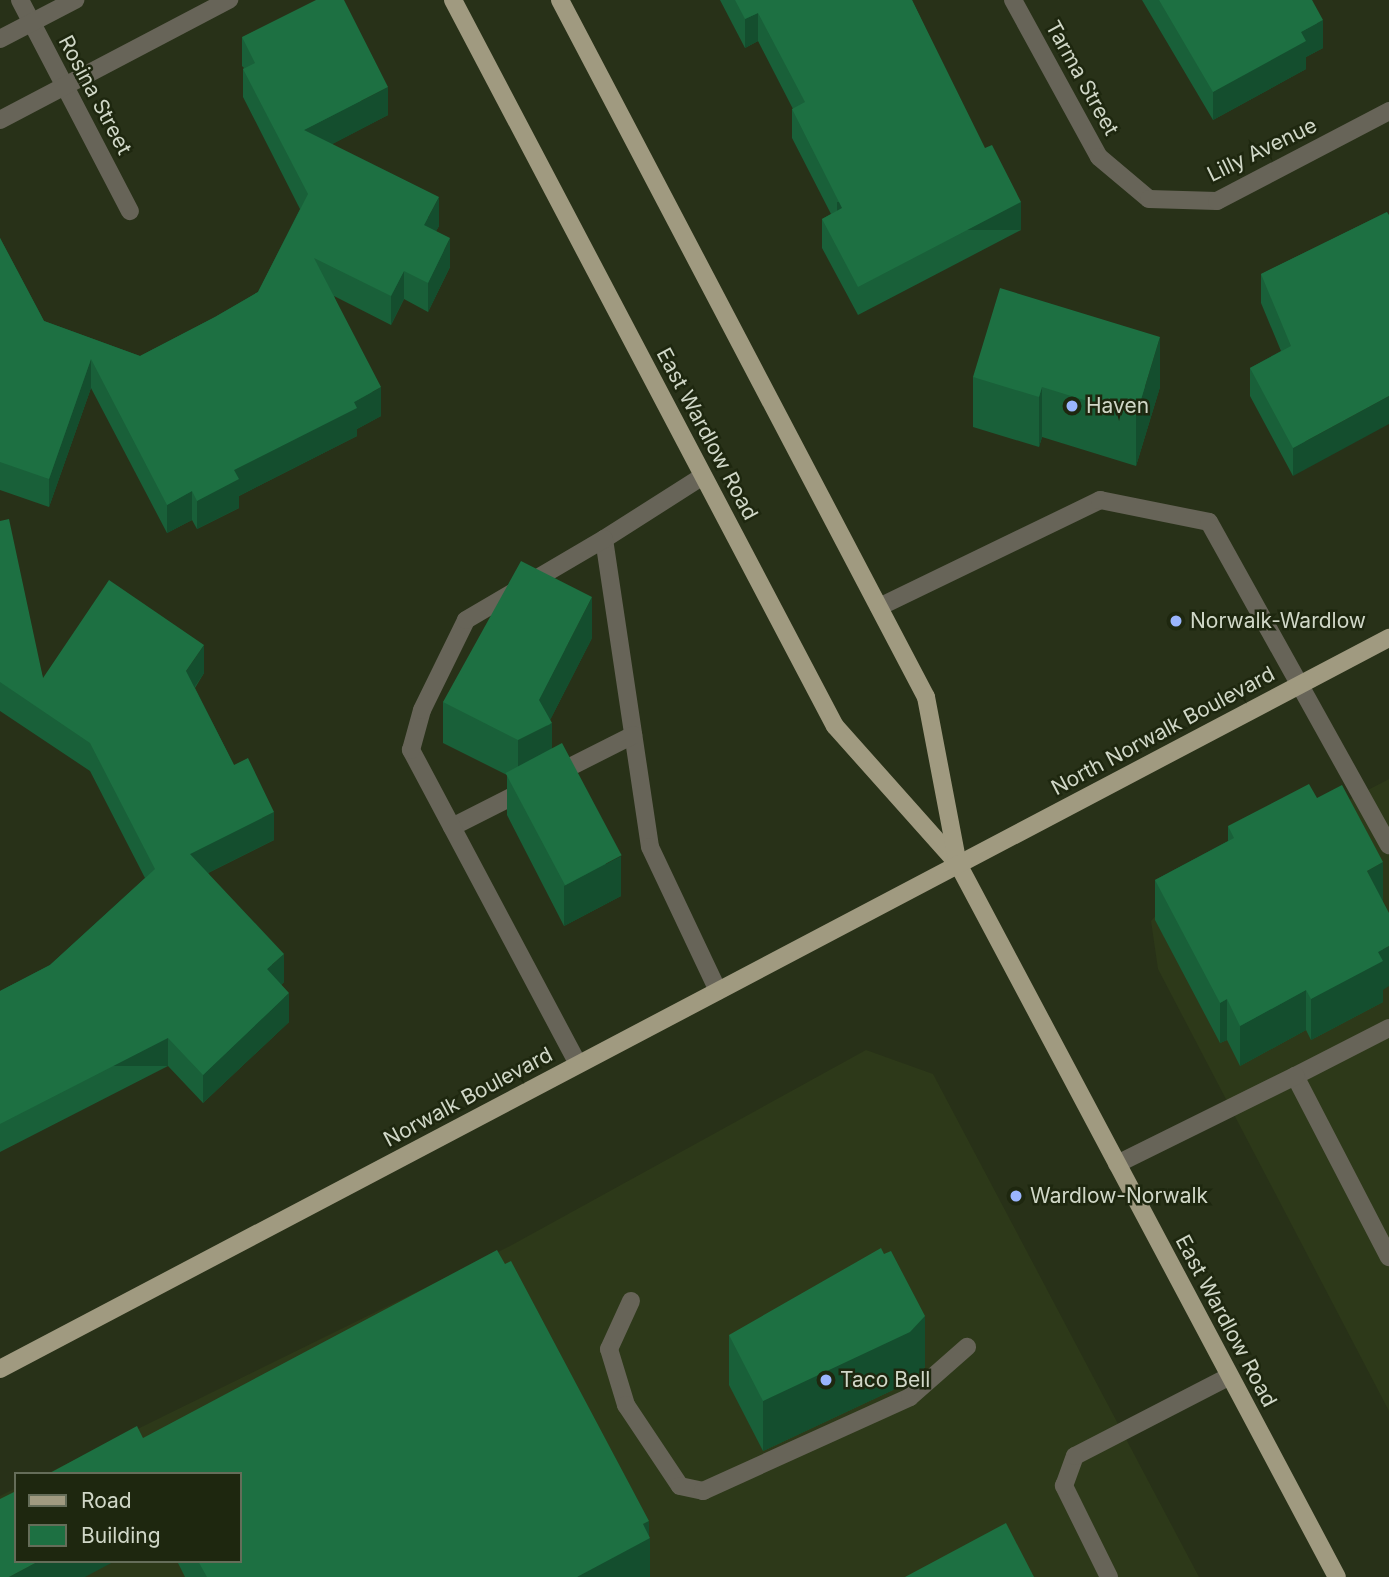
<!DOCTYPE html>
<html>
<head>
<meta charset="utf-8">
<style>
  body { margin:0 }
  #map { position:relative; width:1389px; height:1577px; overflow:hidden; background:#283118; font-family:Inter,sans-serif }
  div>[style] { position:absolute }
  .built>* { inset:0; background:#2d3919 }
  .minor>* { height:18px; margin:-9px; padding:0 9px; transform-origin:9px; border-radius:9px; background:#676458 }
  .major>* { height:18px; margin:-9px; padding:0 9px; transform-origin:9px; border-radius:9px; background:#a09a80 }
  .wall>* { inset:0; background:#196039 }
  .shaded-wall>* { inset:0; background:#144e2e; transform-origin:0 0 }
  .building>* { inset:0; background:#1d7042; transform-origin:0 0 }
  .dots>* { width:19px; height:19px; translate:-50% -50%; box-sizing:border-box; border:4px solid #1e270f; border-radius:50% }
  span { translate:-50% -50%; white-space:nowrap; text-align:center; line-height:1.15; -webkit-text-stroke:5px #1e270f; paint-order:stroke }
  .street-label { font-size:21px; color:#d0d7c7 }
  .poi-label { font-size:21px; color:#d0d7c7 }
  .left { translate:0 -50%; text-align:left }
  .legend { position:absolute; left:14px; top:1472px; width:228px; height:91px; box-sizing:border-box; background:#1e270f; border:2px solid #656d59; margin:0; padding:9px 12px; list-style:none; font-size:21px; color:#d0d7c7 }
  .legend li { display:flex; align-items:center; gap:14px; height:35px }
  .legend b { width:35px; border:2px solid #656d59 }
</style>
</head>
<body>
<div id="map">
  <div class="built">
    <i style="clip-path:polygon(1389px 779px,1389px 1411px,1158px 969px,1151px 921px,1179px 889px)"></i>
    <i style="clip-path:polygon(866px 1050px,933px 1074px,1199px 1577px,0 1577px,0 1496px,16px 1488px,16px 1561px,240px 1561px,240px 1474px,46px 1474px,510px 1246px)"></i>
  </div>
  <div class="minor">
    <i style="left:20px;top:0;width:238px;rotate:62.5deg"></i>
    <i style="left:1013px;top:0;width:179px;rotate:61.3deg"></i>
    <i style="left:1099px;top:157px;width:65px;rotate:40deg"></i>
    <i style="left:1149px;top:199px;width:68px;rotate:1.7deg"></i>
    <i style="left:1217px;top:201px;width:194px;rotate:-27.6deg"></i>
    <i style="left:0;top:39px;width:85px;rotate:-27.5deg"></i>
    <i style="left:0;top:120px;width:259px;rotate:-27.7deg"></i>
    <i style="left:703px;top:476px;width:117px;rotate:147.5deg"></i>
    <i style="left:604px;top:539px;width:311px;rotate:81.5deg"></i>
    <i style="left:650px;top:847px;width:159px;rotate:64.7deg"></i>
    <i style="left:879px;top:607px;width:246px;rotate:-25.8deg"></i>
    <i style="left:1100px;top:500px;width:111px;rotate:11.4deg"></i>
    <i style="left:1209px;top:522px;width:370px;rotate:60.9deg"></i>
    <i style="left:552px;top:776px;width:91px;rotate:-26.8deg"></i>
    <i style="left:452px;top:827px;width:84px;rotate:-26.9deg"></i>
    <i style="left:1389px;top:1028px;width:106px;rotate:152.9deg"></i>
    <i style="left:1295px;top:1076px;width:204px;rotate:62.6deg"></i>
    <i style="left:578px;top:1064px;width:356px;rotate:-118deg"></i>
    <i style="left:411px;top:750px;width:41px;rotate:-74.6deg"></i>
    <i style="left:422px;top:710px;width:100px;rotate:-63.9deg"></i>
    <i style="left:466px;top:620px;width:160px;rotate:-30.4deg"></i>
    <i style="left:1117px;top:1164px;width:199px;rotate:-26.3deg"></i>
    <i style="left:631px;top:1301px;width:53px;rotate:114.6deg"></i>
    <i style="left:609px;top:1349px;width:59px;rotate:73.1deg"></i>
    <i style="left:626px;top:1405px;width:97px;rotate:56.3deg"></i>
    <i style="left:680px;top:1486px;width:24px;rotate:12deg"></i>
    <i style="left:703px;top:1491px;width:227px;rotate:-24.4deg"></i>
    <i style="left:910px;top:1397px;width:76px;rotate:-41.3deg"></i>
    <i style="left:1109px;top:1577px;width:102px;rotate:-116.3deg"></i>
    <i style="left:1064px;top:1486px;width:32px;rotate:-70deg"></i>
    <i style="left:1075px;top:1456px;width:174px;rotate:-27.3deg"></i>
  </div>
  <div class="major">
    <i style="left:453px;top:0;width:820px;rotate:62.25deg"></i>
    <i style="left:835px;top:726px;width:185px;rotate:48.3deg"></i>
    <i style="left:958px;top:864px;width:807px;rotate:62.01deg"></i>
    <i style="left:560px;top:0;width:787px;rotate:62.3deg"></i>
    <i style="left:926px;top:697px;width:170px;rotate:79.2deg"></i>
    <i style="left:0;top:1369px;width:1570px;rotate:-27.76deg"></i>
  </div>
  <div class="wall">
    <i style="clip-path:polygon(720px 0,912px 0,1021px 230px,858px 315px,822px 248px,822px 219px,831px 214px,792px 138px,792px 109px,793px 109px,758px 41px,745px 48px)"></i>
    <i style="clip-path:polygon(1142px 0,1312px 0,1323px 48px,1306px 57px,1306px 69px,1213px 120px)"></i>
    <i style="clip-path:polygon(242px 37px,388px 115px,332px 144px,439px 226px,436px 231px,450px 267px,428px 312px,404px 299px,391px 325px,334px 296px,381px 416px,357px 429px,357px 436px,239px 496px,239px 508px,197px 529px,192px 520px,167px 533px,91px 388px,49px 507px,0 490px,0 238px,44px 321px,140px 356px,215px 317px,258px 292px,300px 209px,243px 97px,243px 69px,244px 68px,242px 66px)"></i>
    <i style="clip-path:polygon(1387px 212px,1293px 476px,1250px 396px,1250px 368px,1281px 351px,1261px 303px,1261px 274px)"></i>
    <i style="clip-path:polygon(973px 377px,1160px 387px,1136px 466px,1042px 437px,1039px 447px,973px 427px)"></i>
    <i style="clip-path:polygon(0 521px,43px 678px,204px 673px,195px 688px,234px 765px,274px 840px,208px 873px,284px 982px,281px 985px,289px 1022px,203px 1103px,168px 1066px,0 1152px,0 991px,50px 965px,145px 878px,90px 771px,0 711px)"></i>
    <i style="clip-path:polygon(592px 638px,550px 720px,552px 749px,621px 896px,564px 926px,507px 815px,507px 775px,443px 743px,443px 702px)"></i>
    <i style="clip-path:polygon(1228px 826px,1383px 901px,1383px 1002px,1311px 1040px,1306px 1030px,1240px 1066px,1227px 1040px,1220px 1043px,1155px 920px,1155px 880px,1228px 841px)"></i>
    <i style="clip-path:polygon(729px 1335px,925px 1367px,910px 1382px,763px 1451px,729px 1385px)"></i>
    <i style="clip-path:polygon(143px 1438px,649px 1535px,650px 1577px,185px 1577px,177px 1561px,240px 1561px)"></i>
  </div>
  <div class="shaded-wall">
    <i style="clip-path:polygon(758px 13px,758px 41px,745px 48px,745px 19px)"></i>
    <i style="clip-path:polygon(1323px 20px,1323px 48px,1306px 57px,1306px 69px,1213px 120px,1213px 92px,1301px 32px)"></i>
    <i style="clip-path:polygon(388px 87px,388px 115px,304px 159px,304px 130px)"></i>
    <i style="clip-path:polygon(439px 197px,439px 226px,424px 253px,424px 225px)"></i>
    <i style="left:1021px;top:202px;width:28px;height:184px;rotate:90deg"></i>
    <i style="clip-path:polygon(450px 238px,450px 267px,428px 312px,428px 283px)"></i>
    <i style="clip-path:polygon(404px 271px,404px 299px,391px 325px,391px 296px)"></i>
    <i style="clip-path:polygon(1160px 337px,1160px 387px,1136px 466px,1136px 416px)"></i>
    <i style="clip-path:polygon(91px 359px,91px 388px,49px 507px,49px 479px)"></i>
    <i style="clip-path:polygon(381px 387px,381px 416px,357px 429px,357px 436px,239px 496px,239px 508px,197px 529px,197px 501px,234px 470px)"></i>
    <i style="clip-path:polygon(1042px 387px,1042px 437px,1039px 447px,1039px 397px)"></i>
    <i style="clip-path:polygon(1389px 396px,1389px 424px,1293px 476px,1293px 448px)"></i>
    <i style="clip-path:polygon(192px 491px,192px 520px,167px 533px,167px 505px)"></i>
    <i style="clip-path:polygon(592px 597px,592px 638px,547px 726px,552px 723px,552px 764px,518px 781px,518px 740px)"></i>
    <i style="clip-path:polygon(204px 645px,204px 673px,186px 700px,186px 671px)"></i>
    <i style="clip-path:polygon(274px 812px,274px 840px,190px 882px,190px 854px)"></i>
    <i style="clip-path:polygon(621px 856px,621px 896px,564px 926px,564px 886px)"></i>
    <i style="clip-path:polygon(1383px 862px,1383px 903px,1367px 871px)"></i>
    <i style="clip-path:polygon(1389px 946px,1389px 986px,1383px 990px,1383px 1002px,1311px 1040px,1311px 999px,1378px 952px)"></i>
    <i style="clip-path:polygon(284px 954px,284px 982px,267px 998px,267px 969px)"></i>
    <i style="clip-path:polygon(1306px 990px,1306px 1030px,1240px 1066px,1240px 1026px)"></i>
    <i style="clip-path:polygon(289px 993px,289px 1022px,203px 1103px,203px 1075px)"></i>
    <i style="clip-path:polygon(1227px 999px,1227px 1040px,1220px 1043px,1220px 1003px)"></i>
    <i style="left:168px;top:1038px;width:28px;height:189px;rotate:90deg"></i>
    <i style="clip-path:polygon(925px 1316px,925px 1367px,910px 1382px,763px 1451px,763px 1401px)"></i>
    <i style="clip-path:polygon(649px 1521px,649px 1539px,650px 1538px,650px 1577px,577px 1577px,643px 1524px)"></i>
    <i style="clip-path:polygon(39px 1561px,115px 1561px,85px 1577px,9px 1577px)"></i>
  </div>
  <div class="building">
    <i style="clip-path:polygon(316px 0,344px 0,388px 87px,304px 130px,439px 197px,424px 225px,450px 238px,428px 283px,404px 271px,391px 296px,314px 258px,381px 387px,354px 402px,357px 408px,234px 470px,239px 479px,197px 501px,192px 491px,167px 505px,91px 359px,49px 479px,0 462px,0 238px,44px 321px,140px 356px,215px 317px,258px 292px,308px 194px,243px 69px,255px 63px,242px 37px)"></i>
    <i style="clip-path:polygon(735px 0,912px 0,985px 148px,992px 145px,1021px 202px,858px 287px,822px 219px,842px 208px,792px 109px,805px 102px,758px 13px,745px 19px)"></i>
    <i style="clip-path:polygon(1159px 0,1312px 0,1323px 20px,1301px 32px,1306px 41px,1213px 92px)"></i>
    <i style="clip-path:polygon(1387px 212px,1389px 215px,1389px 396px,1293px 448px,1250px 368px,1291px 346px,1261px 274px)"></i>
    <i style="clip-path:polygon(1000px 288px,1160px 337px,1136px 416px,1042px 387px,1039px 397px,973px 377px)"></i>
    <i style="clip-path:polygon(9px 519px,43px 678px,109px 580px,204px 645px,186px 671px,234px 765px,248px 758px,274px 812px,190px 854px,284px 954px,267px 969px,289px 993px,203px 1075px,168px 1038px,0 1124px,0 991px,50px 965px,155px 869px,90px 743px,0 682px,0 521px)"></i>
    <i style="clip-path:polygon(521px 561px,592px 597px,539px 700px,552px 723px,518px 740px,443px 702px)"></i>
    <i style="left:562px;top:743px;width:127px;height:64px;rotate:62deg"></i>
    <i style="clip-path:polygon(1309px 784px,1317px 798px,1342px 785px,1383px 862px,1367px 871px,1389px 913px,1389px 946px,1378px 952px,1383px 961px,1311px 999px,1306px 990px,1240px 1026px,1227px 999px,1220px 1003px,1155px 880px,1234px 838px,1228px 826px)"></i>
    <i style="clip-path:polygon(881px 1248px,884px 1254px,891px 1251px,925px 1316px,910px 1332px,763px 1401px,729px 1335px)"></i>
    <i style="clip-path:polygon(497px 1250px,505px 1264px,511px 1261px,649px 1521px,643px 1524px,650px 1538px,577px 1577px,207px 1577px,198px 1561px,240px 1561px,240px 1474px,48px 1474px,137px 1426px,143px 1438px)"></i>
    <i style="clip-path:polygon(16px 1491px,16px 1561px,39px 1561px,9px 1577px,0 1577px,0 1499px)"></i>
    <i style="clip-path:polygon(1006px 1523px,1034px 1577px,905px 1577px)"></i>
  </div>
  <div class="dots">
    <i style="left:1072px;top:406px;background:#9ab5fd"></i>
    <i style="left:1176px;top:621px;background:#9ab5fd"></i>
    <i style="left:1016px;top:1196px;background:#9ab5fd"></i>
    <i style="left:826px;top:1380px;background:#9ab5fd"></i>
  </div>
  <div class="street-label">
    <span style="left:1082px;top:78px;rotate:61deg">Tarma Street</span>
    <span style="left:95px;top:95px;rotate:62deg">Rosina Street</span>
    <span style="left:1262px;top:150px;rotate:-26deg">Lilly Avenue</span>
    <span style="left:707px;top:434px;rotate:62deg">East Wardlow Road</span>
    <span style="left:1163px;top:731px;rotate:-28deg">North Norwalk Boulevard</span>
    <span style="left:468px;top:1097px;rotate:-28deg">Norwalk Boulevard</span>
    <span style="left:1226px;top:1321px;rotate:62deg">East Wardlow Road</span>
  </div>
  <div class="poi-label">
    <span class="left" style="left:1086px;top:406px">Haven</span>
    <span class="left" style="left:1190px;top:621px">Norwalk-Wardlow</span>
    <span class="left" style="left:1030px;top:1196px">Wardlow-Norwalk</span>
    <span class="left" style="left:840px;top:1380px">Taco Bell</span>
  </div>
  <ul class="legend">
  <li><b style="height:9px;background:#a09a80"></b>Road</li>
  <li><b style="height:19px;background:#1d7042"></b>Building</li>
  </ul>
</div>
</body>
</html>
